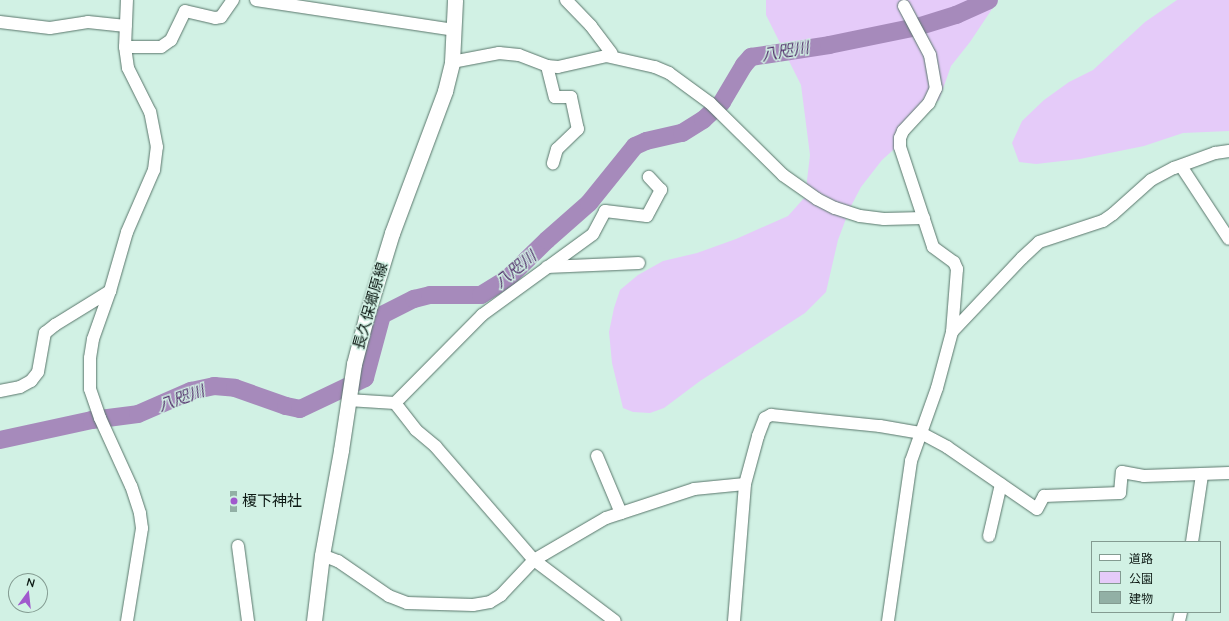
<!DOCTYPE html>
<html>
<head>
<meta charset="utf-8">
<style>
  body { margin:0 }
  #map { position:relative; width:1229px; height:621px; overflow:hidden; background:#d1f1e4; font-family:Mulish,"Noto Sans JP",sans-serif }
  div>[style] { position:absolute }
  .green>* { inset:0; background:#e5cbf9 }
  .river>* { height:18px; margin:-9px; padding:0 9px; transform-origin:9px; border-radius:9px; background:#a68abb }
  .building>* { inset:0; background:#92b0a5; transform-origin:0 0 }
  .roads { filter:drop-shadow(0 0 1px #59766b) drop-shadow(0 0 1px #59766b) }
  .minor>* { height:12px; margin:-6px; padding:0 6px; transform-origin:6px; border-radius:6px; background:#fff }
  .major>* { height:15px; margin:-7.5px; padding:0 7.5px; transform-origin:7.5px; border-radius:7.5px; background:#fff }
  .dots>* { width:11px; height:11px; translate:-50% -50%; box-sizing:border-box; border:2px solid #d1f1e4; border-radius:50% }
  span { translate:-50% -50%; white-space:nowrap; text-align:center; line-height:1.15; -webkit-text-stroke:3px #d1f1e4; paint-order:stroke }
  .street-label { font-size:15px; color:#0e1a15 }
  .poi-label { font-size:15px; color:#0e1a15 }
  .left { translate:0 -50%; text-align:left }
  .water-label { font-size:16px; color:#502c69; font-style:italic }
  .legend { position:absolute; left:1091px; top:541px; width:130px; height:72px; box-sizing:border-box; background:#d1f1e4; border:1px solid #839b91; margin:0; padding:5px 7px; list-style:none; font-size:12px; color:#0e1a15 }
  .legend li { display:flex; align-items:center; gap:8px; height:20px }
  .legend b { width:20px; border:1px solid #839b91 }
  .north { position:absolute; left:8px; top:573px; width:40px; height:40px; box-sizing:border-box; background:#d1f1e4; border:1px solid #839b91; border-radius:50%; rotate:15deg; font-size:11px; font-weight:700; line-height:16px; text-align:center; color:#0e1a15 }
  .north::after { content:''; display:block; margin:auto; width:14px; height:18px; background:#a059cd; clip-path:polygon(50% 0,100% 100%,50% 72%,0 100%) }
</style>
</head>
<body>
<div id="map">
  <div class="green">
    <i style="clip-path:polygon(766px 0,998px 0,970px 42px,951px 66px,939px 100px,920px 113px,901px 143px,882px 160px,861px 187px,850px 208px,838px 240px,826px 292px,805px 313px,700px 381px,664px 408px,650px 413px,633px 412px,623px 408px,612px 363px,609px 332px,614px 308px,620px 290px,638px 275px,663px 261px,697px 253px,736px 239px,788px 216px,805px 197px,810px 155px,801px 85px,766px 15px)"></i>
    <i style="clip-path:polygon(1177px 0,1229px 0,1229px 131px,1183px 133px,1144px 146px,1080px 159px,1036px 164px,1019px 162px,1012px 143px,1022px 121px,1044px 100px,1069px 82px,1093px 70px,1145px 22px)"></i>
  </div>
  <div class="river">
    <i style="left:0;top:440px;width:94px;rotate:-12.3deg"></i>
    <i style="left:92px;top:420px;width:46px;rotate:-7.4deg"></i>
    <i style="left:138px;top:414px;width:58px;rotate:-23.5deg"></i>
    <i style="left:191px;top:391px;width:24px;rotate:-12deg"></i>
    <i style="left:214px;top:386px;width:21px;rotate:5deg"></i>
    <i style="left:235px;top:388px;width:54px;rotate:19.4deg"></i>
    <i style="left:286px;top:406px;width:14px;rotate:12deg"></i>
    <i style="left:300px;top:409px;width:72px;rotate:-25.5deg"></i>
    <i style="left:365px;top:378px;width:65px;rotate:-74.9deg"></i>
    <i style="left:382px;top:315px;width:36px;rotate:-27deg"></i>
    <i style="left:414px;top:299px;width:16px;rotate:-14deg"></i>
    <i style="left:430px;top:295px;width:51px"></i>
    <i style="left:481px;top:295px;width:31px;rotate:-32deg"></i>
    <i style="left:507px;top:279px;width:56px;rotate:-44.3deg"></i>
    <i style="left:547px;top:240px;width:56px;rotate:-41.4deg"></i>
    <i style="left:589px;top:203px;width:73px;rotate:-51.1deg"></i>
    <i style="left:635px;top:146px;width:12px;rotate:-24deg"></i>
    <i style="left:646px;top:141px;width:37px;rotate:-13deg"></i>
    <i style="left:682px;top:133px;width:25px;rotate:-32deg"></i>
    <i style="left:703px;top:120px;width:26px;rotate:-43deg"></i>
    <i style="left:722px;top:102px;width:43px;rotate:-59.3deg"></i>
    <i style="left:744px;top:65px;width:11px;rotate:-49deg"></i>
    <i style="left:751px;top:57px;width:79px;rotate:-8.7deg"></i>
    <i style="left:829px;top:45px;width:90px;rotate:-11.6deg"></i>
    <i style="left:917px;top:27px;width:41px;rotate:-17.1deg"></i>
    <i style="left:956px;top:15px;width:36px;rotate:-24deg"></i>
  </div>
  <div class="building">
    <i style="left:230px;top:491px;width:7px;height:21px"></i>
  </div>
  <div class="roads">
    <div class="minor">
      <i style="left:256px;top:0;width:200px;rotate:8.6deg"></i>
      <i style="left:566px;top:0;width:36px;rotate:46deg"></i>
      <i style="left:591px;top:26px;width:34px;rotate:53deg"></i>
      <i style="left:904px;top:6px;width:55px;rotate:62deg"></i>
      <i style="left:930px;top:55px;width:34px;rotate:80deg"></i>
      <i style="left:936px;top:88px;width:17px;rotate:115deg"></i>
      <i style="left:929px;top:103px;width:38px;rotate:133deg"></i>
      <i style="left:903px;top:131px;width:8px;rotate:113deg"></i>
      <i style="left:900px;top:138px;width:9px;rotate:90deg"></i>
      <i style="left:900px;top:147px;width:105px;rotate:71.7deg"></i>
      <i style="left:933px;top:247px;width:26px;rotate:36deg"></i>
      <i style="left:954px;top:262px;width:8px;rotate:67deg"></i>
      <i style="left:957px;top:269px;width:63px;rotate:94.5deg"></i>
      <i style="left:0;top:22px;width:50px;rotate:6.8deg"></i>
      <i style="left:50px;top:28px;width:38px;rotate:-9deg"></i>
      <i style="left:88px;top:22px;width:38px;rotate:6deg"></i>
      <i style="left:125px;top:47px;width:36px"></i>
      <i style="left:161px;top:47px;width:12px;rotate:-35deg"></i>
      <i style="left:171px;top:40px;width:32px;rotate:-64deg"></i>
      <i style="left:185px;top:11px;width:31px;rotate:13deg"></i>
      <i style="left:215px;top:18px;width:6px;rotate:-9deg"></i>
      <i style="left:221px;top:17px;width:21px;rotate:-55deg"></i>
      <i style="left:452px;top:62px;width:48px;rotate:-10.8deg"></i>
      <i style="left:499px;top:53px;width:20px;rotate:6deg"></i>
      <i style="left:519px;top:55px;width:30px;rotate:21deg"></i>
      <i style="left:547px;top:66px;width:11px;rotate:5deg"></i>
      <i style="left:558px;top:67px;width:49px;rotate:-12.9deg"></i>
      <i style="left:606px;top:56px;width:50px;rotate:12.7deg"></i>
      <i style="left:655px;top:67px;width:15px;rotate:23deg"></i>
      <i style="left:669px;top:73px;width:51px;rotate:36.2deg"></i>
      <i style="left:710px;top:103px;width:103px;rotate:44.6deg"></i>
      <i style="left:783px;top:175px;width:42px;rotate:35.2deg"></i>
      <i style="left:817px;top:199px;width:20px;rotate:27deg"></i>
      <i style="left:835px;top:208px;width:26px;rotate:18deg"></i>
      <i style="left:860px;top:216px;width:24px;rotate:7deg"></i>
      <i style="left:884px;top:219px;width:40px;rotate:-1.4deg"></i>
      <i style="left:547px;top:66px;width:32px;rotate:76deg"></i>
      <i style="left:555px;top:97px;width:16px"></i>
      <i style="left:571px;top:97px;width:33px;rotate:78deg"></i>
      <i style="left:578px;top:129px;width:29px;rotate:136deg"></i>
      <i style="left:557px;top:149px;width:15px;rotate:106deg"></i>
      <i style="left:1181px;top:166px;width:87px;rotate:56.7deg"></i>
      <i style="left:547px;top:267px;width:92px;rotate:-2.5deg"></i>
      <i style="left:0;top:391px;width:20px;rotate:-11deg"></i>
      <i style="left:20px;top:387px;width:13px;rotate:-29deg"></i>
      <i style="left:31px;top:381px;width:11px;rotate:-52deg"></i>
      <i style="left:38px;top:372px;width:40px;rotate:-80deg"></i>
      <i style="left:45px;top:333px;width:13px;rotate:-39deg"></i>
      <i style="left:55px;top:325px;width:65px;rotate:-31.7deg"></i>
      <i style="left:348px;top:400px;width:47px;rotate:3.7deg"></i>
      <i style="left:395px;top:403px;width:34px;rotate:52deg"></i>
      <i style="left:416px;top:430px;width:26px;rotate:40deg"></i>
      <i style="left:436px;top:447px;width:150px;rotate:49.1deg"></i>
      <i style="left:534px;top:560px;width:101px;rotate:37deg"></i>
      <i style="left:395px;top:403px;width:124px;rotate:-45.3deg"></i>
      <i style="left:482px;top:315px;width:137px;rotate:-36.1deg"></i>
      <i style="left:593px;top:234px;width:26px;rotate:-62deg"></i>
      <i style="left:605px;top:211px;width:42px;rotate:6.8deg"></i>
      <i style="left:647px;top:216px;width:30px;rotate:-62deg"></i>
      <i style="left:661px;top:190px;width:18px;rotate:-133deg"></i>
      <i style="left:597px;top:456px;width:62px;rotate:67.2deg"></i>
      <i style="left:989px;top:536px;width:53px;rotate:-77deg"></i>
      <i style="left:1192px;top:542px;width:68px;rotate:-81.5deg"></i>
      <i style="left:238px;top:546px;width:76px;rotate:82.4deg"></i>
      <i style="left:322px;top:555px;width:17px;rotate:21deg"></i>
      <i style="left:338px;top:561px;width:62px;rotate:34.5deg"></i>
      <i style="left:389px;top:596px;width:19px;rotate:21deg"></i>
      <i style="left:407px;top:603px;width:66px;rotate:1.7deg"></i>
      <i style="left:473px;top:605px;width:17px;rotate:-10deg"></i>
      <i style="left:490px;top:602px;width:13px;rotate:-32deg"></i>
      <i style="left:501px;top:595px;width:48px;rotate:-46.7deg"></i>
      <i style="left:534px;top:560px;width:83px;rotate:-30.3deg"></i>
      <i style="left:606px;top:518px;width:93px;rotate:-18.2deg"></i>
      <i style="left:694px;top:489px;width:51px;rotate:-5.6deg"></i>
      <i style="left:127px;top:621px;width:94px;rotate:-80.8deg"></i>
      <i style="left:142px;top:528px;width:15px;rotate:-98deg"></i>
      <i style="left:140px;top:513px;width:28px;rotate:-108deg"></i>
      <i style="left:131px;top:486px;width:75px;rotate:-114.5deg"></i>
      <i style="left:100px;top:418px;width:31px;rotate:-109deg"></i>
      <i style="left:90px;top:389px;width:31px;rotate:-90deg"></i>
      <i style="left:90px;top:358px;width:19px;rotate:-81deg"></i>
      <i style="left:93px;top:339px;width:51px;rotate:-70.5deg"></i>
      <i style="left:110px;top:291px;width:61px;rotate:-73.9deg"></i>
      <i style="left:127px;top:232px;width:68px;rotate:-66.5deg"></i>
      <i style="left:154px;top:170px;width:23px;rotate:-83deg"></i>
      <i style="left:157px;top:147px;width:36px;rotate:-101deg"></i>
      <i style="left:150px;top:112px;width:49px;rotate:-116.6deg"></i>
      <i style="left:128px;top:68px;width:21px;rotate:-98deg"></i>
      <i style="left:125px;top:47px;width:47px;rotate:-87.6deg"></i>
      <i style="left:734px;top:621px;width:137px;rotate:-85.4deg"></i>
      <i style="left:745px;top:484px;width:50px;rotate:-74.8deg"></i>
      <i style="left:758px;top:436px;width:19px;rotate:-69deg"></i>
      <i style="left:765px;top:418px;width:7px;rotate:-27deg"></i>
      <i style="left:771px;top:415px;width:110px;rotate:5.8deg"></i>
      <i style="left:880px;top:426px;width:42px;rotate:9.7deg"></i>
      <i style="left:921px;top:433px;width:30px;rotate:28deg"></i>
      <i style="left:947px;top:447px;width:109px;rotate:34.6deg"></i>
      <i style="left:1037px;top:509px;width:15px;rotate:-62deg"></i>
      <i style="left:1044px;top:496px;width:76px;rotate:-2.3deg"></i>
      <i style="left:1120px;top:493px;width:21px;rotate:-85deg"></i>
      <i style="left:1122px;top:472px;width:22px;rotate:10deg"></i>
      <i style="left:1144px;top:476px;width:85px;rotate:-2deg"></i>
      <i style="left:888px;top:621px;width:162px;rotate:-81.8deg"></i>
      <i style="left:911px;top:461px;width:77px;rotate:-70.4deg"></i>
      <i style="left:937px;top:388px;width:58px;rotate:-75deg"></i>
      <i style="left:952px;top:332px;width:102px;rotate:-46.6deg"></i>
      <i style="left:1022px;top:258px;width:23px;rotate:-43deg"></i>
      <i style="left:1039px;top:242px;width:67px;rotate:-18.2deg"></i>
      <i style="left:1103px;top:221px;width:12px;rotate:-35deg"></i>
      <i style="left:1113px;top:214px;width:51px;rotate:-41.8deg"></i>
      <i style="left:1151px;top:180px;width:26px;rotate:-28deg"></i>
      <i style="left:1174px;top:168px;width:44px;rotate:-20.1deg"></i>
      <i style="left:1215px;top:153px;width:14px;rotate:-8deg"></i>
      <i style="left:1179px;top:621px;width:9px;rotate:-77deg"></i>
    </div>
    <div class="major">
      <i style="left:314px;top:621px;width:66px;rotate:-83.1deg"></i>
      <i style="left:322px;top:555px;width:107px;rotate:-79.7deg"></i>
      <i style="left:341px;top:450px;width:87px;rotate:-81.4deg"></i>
      <i style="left:354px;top:364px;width:48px;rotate:-75.4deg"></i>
      <i style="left:366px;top:318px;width:89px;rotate:-73deg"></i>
      <i style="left:392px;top:233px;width:152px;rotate:-69.5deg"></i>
      <i style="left:445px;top:91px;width:30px;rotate:-76deg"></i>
      <i style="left:452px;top:62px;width:62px;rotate:-87.2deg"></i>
    </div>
  </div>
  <div class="dots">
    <i style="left:234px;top:501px;background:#a059cd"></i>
  </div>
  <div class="street-label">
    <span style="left:370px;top:306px;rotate:-74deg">長久保郷原線</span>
  </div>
  <div class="poi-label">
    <span class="left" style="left:242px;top:501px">榎下神社</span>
  </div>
  <div class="water-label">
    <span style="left:785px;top:51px;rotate:-10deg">八咫川</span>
    <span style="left:515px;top:269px;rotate:-39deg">八咫川</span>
    <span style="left:181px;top:398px;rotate:-20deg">八咫川</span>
  </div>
  <ul class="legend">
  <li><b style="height:5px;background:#fff"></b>道路</li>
  <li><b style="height:11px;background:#e5cbf9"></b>公園</li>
  <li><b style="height:11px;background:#92b0a5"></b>建物</li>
  </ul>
  <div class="north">N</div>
</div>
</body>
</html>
